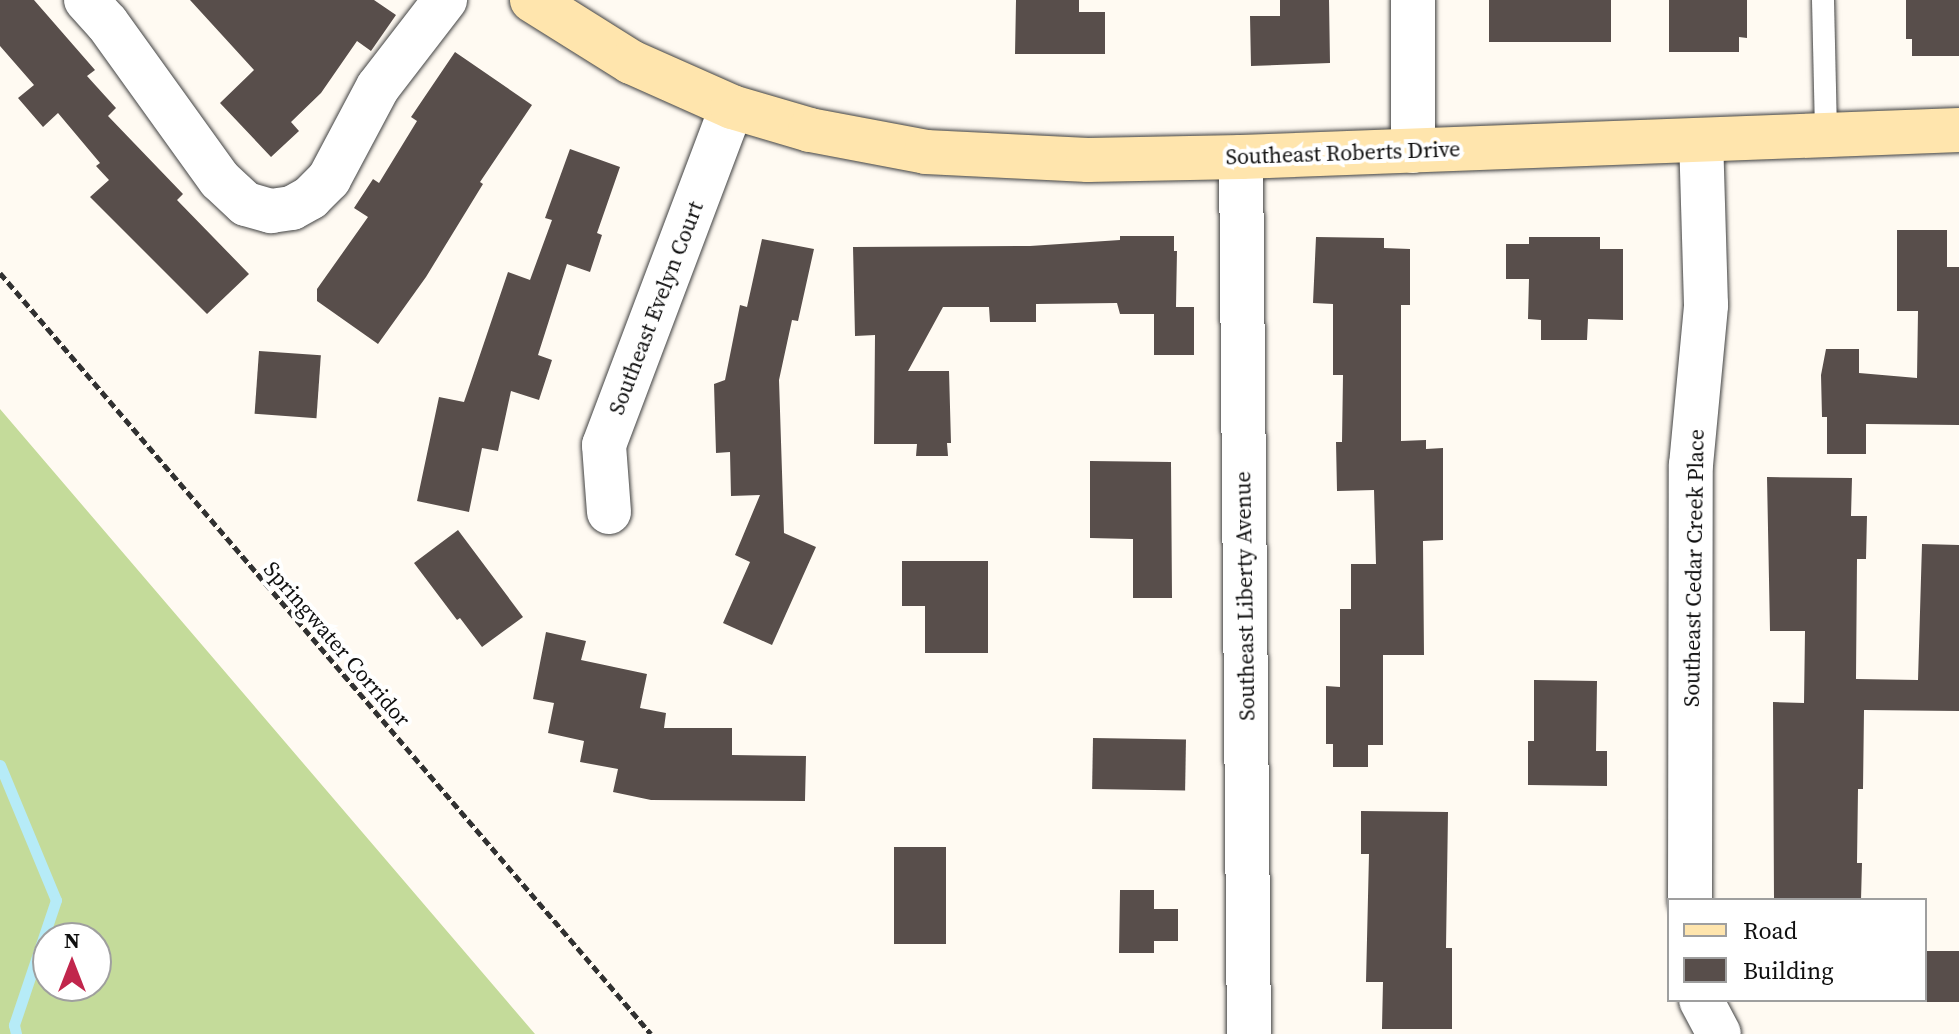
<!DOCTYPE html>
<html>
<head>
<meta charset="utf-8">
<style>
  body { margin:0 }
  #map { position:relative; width:1959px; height:1034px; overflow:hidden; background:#fffaf2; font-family:"Source Serif 4",serif }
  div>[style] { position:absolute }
  .forest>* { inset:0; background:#c4db9a }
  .stream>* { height:11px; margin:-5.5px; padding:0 5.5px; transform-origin:5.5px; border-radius:5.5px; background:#b6ebf7 }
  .building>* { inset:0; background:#584e4b; transform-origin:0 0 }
  .path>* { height:5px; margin-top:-2.5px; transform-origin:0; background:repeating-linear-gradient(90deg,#313131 0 8px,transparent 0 12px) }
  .roads { filter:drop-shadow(0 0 2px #424242) drop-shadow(0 0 2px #424242) }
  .lane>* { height:22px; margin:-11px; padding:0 11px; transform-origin:11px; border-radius:11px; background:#fff }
  .street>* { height:44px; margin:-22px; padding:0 22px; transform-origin:22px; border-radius:22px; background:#fff }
  .secondary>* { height:44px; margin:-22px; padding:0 22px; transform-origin:22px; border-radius:22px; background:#ffe5ad }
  span { translate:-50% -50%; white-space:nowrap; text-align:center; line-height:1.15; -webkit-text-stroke:8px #fff; paint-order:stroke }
  .street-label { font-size:22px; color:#0f0f0f }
  .legend { position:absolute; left:1667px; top:898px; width:260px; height:104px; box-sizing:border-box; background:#fff; border:2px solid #9f9f9f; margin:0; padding:10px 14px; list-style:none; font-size:24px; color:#0f0f0f }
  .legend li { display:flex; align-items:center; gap:16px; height:40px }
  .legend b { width:40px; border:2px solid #9f9f9f }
  .north { position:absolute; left:32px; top:922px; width:80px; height:80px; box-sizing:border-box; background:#fff; border:2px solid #9f9f9f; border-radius:50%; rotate:0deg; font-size:22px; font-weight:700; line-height:32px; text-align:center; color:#0f0f0f }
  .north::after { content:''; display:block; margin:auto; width:28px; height:36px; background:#c1264c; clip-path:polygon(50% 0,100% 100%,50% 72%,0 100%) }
</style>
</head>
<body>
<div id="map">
  <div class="forest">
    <i style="clip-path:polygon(evenodd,0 409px,535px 1034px,0 1034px,0 409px,48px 938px,96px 938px,96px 986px,48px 986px,48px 938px)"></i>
  </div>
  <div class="stream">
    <i style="left:0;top:765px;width:146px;rotate:67.5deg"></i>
    <i style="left:56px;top:900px;width:132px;rotate:108.6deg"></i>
    <i style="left:14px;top:1025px;width:9px;rotate:77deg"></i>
  </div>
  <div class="building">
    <i style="clip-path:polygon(0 0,34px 0,95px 70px,87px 76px,116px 108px,108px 116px,183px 194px,177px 200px,249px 274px,207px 314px,90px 197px,109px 180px,96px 166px,100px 163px,58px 113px,43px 127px,18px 98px,34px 85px,0 46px)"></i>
    <i style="clip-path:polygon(190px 0,374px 0,396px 15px,371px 51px,357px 41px,321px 93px,291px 122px,299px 131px,271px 157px,220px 103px,254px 70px)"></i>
    <i style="clip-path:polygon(1016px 0,1079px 0,1079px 12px,1105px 12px,1105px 54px,1015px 54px)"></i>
    <i style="clip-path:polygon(1280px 0,1329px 0,1330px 63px,1251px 66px,1250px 16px,1280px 16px)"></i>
    <i style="left:1489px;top:0;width:122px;height:42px"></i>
    <i style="clip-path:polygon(1669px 0,1747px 0,1747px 38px,1739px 37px,1739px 52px,1669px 52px)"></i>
    <i style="clip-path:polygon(1906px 0,1959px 0,1959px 56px,1912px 56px,1912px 39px,1906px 39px)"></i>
    <i style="clip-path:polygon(455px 52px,532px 105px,480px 182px,483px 184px,426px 277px,378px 344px,317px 301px,317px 289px,368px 217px,354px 208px,373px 179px,379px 183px,417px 121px,411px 117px)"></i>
    <i style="clip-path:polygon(570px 149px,620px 167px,597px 233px,602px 235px,590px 272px,567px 264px,538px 355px,552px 360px,539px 400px,511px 391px,498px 451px,482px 448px,469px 512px,417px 501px,439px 397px,464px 402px,508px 272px,530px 280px,552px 220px,545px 218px)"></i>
    <i style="clip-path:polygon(1897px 230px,1947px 230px,1947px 267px,1959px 267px,1959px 425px,1866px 424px,1866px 454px,1827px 454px,1827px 417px,1822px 417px,1821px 375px,1826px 349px,1859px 349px,1859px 373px,1917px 378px,1918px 311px,1897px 311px)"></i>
    <i style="clip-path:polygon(1120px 236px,1174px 236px,1174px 251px,1177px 251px,1176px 307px,1194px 307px,1194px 355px,1154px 355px,1154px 314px,1120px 314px,1117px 303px,1036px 304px,1036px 322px,990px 322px,989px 307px,943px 307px,908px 371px,949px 371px,951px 443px,947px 443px,948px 456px,916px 456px,917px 444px,874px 444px,875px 335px,855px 336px,853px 247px,1030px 246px,1120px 240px)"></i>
    <i style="clip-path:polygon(1316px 237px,1384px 238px,1384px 248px,1410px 249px,1410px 305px,1401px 305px,1401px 441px,1426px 440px,1426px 449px,1443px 448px,1443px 540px,1423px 541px,1424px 655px,1383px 655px,1383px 745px,1368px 745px,1368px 767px,1333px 767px,1333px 744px,1326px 744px,1326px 686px,1340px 687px,1340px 609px,1351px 609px,1351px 564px,1376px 564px,1374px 490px,1337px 491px,1336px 442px,1342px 442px,1343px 375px,1333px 375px,1333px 304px,1313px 303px)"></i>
    <i style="clip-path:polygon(1529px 237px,1600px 237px,1600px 249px,1623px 249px,1623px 320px,1588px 319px,1587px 340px,1541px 340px,1541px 320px,1528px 319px,1529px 279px,1506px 279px,1506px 244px,1529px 244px)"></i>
    <i style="clip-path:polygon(762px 239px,814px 249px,798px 321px,792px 320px,779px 380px,784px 533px,816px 547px,772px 645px,723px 623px,750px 562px,735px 555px,760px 495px,731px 496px,730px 452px,716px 453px,714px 384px,725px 380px,740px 305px,747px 307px)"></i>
    <i style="left:259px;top:351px;width:62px;height:63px;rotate:4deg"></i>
    <i style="clip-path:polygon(1090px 461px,1171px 462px,1172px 598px,1133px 598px,1133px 539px,1090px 538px)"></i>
    <i style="clip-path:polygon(1767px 477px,1852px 478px,1851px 516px,1867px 516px,1866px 559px,1857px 559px,1856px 679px,1918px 680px,1922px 544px,1959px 545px,1959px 711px,1864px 710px,1863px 789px,1858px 789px,1857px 863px,1862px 863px,1861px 900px,1774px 900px,1773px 702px,1804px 703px,1805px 631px,1770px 631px)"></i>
    <i style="clip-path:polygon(458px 530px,523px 617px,482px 647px,460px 618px,457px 620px,414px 563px)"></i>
    <i style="clip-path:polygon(902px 561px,988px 561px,988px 653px,925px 653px,925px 606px,902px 606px)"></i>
    <i style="clip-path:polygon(546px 632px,586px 641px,581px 660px,647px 674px,640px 708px,666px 713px,664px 728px,732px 728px,732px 755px,806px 756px,805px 801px,651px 800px,613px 792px,618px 769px,580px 762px,584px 741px,548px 733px,554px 703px,533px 699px)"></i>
    <i style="clip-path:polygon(1534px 680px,1597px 681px,1596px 751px,1607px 751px,1607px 786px,1528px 785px,1528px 741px,1534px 741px)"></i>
    <i style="left:1093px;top:738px;width:93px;height:51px;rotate:1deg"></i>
    <i style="clip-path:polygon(1361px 811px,1448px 812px,1446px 948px,1452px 948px,1452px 1029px,1382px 1029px,1383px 982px,1366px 982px,1369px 854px,1361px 854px)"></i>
    <i style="left:894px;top:847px;width:52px;height:97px"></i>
    <i style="clip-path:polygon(1120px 890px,1154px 890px,1154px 909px,1178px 909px,1178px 941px,1154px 941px,1154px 953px,1119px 953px)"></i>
    <i style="left:1925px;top:951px;width:34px;height:51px"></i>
  </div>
  <div class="path">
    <i style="left:0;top:273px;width:1001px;rotate:49.45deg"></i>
  </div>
  <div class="roads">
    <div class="lane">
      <i style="left:1823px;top:0;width:135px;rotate:88.7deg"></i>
    </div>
    <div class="street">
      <i style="left:86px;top:0;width:31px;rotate:48deg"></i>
      <i style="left:107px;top:23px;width:193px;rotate:54.3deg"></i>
      <i style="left:220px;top:180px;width:35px;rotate:43deg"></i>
      <i style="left:246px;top:204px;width:26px;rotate:16deg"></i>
      <i style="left:271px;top:211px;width:21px;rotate:-8deg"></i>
      <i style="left:292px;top:208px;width:21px;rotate:-29deg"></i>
      <i style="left:310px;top:198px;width:27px;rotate:-45deg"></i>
      <i style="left:329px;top:179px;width:104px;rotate:-62deg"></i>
      <i style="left:378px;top:87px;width:110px;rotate:-52.4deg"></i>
      <i style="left:1413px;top:151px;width:151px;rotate:-90deg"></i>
      <i style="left:1241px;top:157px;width:877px;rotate:89.48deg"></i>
      <i style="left:609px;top:512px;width:67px;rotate:-94.3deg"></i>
      <i style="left:604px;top:445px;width:361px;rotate:-69.3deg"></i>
      <i style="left:1690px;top:900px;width:435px;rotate:-89.9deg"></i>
      <i style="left:1691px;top:465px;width:161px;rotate:-84.6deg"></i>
      <i style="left:1706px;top:305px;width:165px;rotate:-91.7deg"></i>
      <i style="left:1701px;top:1000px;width:38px;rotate:62deg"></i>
    </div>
    <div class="secondary">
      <i style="left:532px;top:0;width:117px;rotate:32.1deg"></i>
      <i style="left:631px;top:62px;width:111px;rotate:24deg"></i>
      <i style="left:732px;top:107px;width:81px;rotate:16.4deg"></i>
      <i style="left:810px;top:130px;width:118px;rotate:10.7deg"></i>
      <i style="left:926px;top:152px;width:162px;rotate:2.8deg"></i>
      <i style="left:1088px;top:160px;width:153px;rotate:-1.1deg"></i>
      <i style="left:1241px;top:157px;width:719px;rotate:-2.15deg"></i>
    </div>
  </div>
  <div class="street-label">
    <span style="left:1343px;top:153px;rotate:-2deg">Southeast Roberts Drive</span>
    <span style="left:656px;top:308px;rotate:-69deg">Southeast Evelyn Court</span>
    <span style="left:1694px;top:568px;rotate:-89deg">Southeast Cedar Creek Place</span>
    <span style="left:1245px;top:596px;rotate:-91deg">Southeast Liberty Avenue</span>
    <span style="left:337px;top:644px;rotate:49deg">Springwater Corridor</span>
  </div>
  <ul class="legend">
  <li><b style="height:10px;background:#ffe5ad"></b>Road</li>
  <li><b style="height:22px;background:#584e4b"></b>Building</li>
  </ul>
  <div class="north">N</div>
</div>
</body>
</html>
